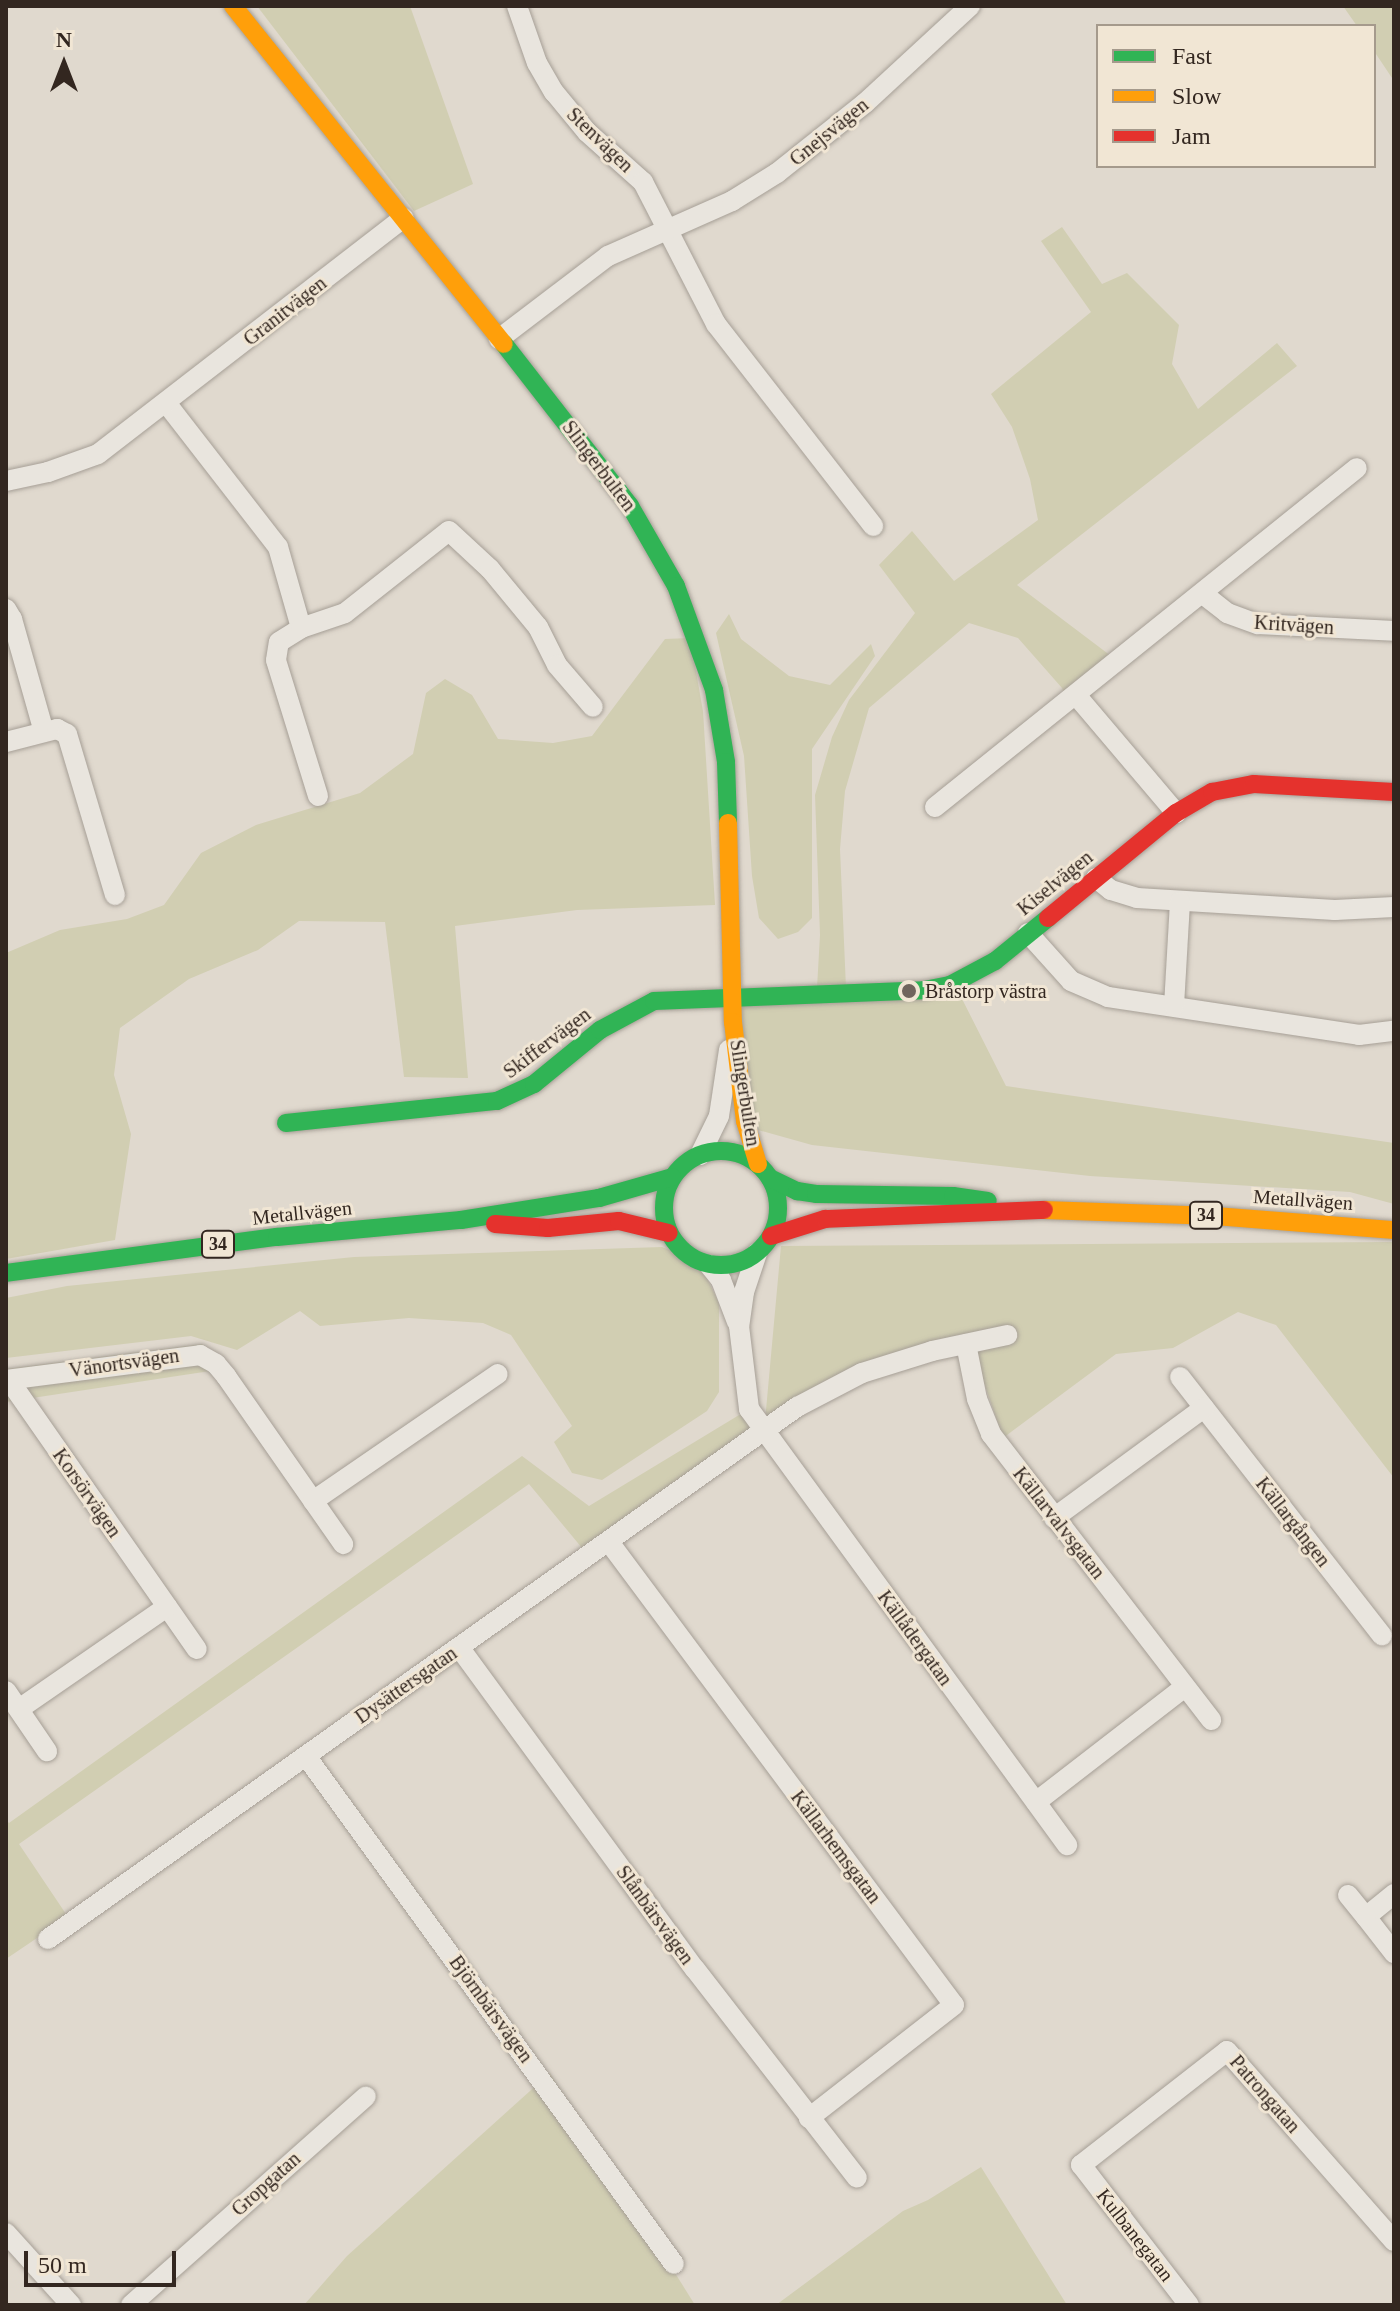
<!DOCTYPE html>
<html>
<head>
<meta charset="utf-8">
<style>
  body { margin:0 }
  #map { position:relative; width:1400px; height:2311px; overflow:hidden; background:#e0d9ce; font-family:Georgia,serif }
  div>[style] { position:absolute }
  .green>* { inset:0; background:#d1ceb2 }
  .roads { filter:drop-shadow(0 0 2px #a69f96) drop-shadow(0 0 2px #a69f96) }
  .street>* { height:20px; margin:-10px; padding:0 10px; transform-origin:10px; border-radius:10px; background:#e9e5de }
  .fast>* { height:18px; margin:-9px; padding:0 9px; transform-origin:9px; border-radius:9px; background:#30b455 }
  .fast>.ring { margin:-9px; padding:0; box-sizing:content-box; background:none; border:18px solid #30b455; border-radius:50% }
  .slow>* { height:18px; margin:-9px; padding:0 9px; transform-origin:9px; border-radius:9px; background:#ff9f0a }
  .jam>* { height:18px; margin:-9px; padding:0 9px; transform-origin:9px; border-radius:9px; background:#e5322d }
  .dots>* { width:22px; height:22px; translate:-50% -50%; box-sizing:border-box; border:4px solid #f1e6d4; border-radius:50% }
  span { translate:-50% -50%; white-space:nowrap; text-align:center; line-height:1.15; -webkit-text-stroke:6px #f1e6d4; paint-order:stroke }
  .shield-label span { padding:2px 6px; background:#f1e6d4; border:2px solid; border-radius:6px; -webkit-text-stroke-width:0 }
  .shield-label { font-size:18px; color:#332720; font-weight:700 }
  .street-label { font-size:20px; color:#332720 }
  .poi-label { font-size:20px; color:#332720 }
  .left { translate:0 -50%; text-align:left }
  .frame { position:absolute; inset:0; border:8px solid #332720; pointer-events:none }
  .legend { position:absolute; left:1096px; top:24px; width:280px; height:144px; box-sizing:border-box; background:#f1e6d4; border:2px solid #a59a8c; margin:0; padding:10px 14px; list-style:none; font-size:24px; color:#332720 }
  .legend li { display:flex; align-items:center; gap:16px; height:40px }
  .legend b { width:40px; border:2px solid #a59a8c }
  .north { position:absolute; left:24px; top:24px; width:80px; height:80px; -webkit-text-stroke:6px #f1e6d4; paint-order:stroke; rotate:0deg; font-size:22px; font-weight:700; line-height:32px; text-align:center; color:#332720 }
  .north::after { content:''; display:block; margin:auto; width:28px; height:36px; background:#332720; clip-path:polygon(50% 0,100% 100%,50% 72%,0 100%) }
  .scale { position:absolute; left:24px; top:2251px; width:152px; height:36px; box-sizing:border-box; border:4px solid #332720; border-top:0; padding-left:10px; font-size:24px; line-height:28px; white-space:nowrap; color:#332720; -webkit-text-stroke:6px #f1e6d4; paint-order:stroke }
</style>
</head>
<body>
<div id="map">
  <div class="green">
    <i style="clip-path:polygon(257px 6px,410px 6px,473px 184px,414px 211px)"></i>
    <i style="clip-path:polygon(1343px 6px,1394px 6px,1394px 81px,1374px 51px,1374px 26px,1357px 26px)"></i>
    <i style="clip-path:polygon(1062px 227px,1102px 284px,1127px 273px,1179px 325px,1172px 364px,1198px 409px,1277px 343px,1297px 366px,1017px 585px,1115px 659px,1067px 701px,1062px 688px,1018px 638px,969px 623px,869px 708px,845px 791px,840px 849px,846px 988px,954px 983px,1006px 1086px,1394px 1143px,1394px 1204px,1350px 1192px,1090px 1176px,812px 1145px,758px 1130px,733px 995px,817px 988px,820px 935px,815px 795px,832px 737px,849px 700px,915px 613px,879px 565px,912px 531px,954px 581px,1038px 520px,1030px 479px,1012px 427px,991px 394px,1091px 312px,1041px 241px)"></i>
    <i style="clip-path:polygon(729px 614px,741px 639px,789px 676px,830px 685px,871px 644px,875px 656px,812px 749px,812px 918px,798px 932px,778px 939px,759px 918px,752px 876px,744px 756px,716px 633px)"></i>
    <i style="clip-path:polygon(690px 638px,703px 711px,715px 905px,577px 910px,455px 926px,468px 1078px,404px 1077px,385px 922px,299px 921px,258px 950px,189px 979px,120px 1028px,114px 1075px,131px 1134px,115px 1240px,6px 1259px,6px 953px,60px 930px,127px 919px,164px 905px,201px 853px,256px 825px,360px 793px,413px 754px,426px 693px,445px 679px,472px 695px,498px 739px,553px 743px,592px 736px,665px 639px)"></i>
    <i style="clip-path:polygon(1394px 1242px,1394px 1478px,1276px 1325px,1238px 1312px,1173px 1348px,1116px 1354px,1003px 1438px,971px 1345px,884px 1361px,587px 1554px,529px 1484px,19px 1844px,68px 1917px,6px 1959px,6px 1820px,9px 1823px,522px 1456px,589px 1506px,749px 1409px,764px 1432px,781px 1246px)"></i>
    <i style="clip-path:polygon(662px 1247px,699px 1262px,719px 1303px,719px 1392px,707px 1411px,602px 1480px,572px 1473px,554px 1442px,572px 1426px,511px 1335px,483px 1323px,409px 1318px,320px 1326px,300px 1311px,237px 1350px,191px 1336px,6px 1358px,6px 1298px,67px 1286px,354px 1257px)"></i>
    <i style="clip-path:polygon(202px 1344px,230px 1368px,6px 1402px,6px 1369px)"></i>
    <i style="clip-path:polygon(550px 2073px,695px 2305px,304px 2305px,347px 2256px)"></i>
    <i style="clip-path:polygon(981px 2167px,1067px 2305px,776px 2305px,903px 2211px,928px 2200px)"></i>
  </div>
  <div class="roads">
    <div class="street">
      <i style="left:517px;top:6px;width:60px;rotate:70.7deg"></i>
      <i style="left:537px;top:63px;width:34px;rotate:60deg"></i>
      <i style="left:554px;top:92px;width:52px;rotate:50.5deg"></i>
      <i style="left:587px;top:132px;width:75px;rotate:41.8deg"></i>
      <i style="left:643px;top:182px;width:160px;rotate:62.8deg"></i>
      <i style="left:716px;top:324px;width:256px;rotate:52.1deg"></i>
      <i style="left:499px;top:339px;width:137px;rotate:-37.3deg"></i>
      <i style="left:608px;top:256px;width:136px;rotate:-23.9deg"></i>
      <i style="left:732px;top:201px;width:53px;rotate:-31.9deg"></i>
      <i style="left:777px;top:173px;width:112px;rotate:-38.5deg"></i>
      <i style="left:865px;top:103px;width:143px;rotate:-42.7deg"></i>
      <i style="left:167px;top:404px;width:181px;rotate:52.2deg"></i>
      <i style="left:278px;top:547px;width:84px;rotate:74.1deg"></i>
      <i style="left:6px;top:481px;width:43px;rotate:-12.1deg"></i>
      <i style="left:48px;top:472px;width:53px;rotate:-19.8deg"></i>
      <i style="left:98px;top:454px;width:386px;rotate:-37.7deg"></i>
      <i style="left:1203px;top:594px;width:31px;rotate:38deg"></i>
      <i style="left:1227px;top:613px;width:33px;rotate:20deg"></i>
      <i style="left:1258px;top:624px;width:136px;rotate:2.9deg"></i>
      <i style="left:6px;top:609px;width:12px;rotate:59deg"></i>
      <i style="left:12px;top:619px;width:117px;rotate:74.2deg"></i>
      <i style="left:1076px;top:695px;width:155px;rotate:49.7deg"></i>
      <i style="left:6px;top:742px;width:53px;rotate:-14.3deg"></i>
      <i style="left:57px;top:729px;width:11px;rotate:27deg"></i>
      <i style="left:67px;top:734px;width:168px;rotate:73.4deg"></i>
      <i style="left:318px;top:796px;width:142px;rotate:-107.2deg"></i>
      <i style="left:276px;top:660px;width:18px;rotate:-81deg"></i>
      <i style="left:279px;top:642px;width:26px;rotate:-32deg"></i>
      <i style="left:301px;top:628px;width:46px;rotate:-18.8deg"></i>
      <i style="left:345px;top:613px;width:132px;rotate:-38.3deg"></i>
      <i style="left:449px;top:531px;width:56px;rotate:42.8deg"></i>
      <i style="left:490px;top:569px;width:75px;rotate:50.4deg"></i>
      <i style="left:538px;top:627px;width:42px;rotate:63.4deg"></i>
      <i style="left:557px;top:665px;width:55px;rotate:49.4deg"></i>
      <i style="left:935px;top:807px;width:541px;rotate:-38.78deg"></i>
      <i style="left:1096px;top:878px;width:19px;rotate:39deg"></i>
      <i style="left:1111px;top:890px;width:27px;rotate:17deg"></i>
      <i style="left:1137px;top:898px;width:198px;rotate:3.5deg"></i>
      <i style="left:1335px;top:910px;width:59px;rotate:-2.9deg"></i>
      <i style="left:1028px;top:933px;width:64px;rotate:48.1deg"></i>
      <i style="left:1071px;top:981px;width:40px;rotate:23.4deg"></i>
      <i style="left:1108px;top:997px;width:254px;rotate:8.6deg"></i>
      <i style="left:1359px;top:1035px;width:35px;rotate:-7deg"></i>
      <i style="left:1174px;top:1006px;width:104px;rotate:-86.7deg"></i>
      <i style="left:700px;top:1155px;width:43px;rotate:-64deg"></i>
      <i style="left:719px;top:1116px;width:67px;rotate:-81.4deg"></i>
      <i style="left:757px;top:1253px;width:41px;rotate:108.4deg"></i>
      <i style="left:744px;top:1292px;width:34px;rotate:98deg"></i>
      <i style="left:739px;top:1326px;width:84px;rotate:83.1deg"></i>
      <i style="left:749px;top:1409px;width:540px;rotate:53.89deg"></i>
      <i style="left:709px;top:1265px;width:19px;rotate:51deg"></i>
      <i style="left:721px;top:1280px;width:45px;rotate:69.1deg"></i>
      <i style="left:966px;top:1344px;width:56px;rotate:78.7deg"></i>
      <i style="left:977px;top:1399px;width:38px;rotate:68deg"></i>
      <i style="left:991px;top:1434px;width:361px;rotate:52.4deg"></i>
      <i style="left:1180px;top:1377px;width:328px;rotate:52deg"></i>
      <i style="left:6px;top:1380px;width:196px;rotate:-7.3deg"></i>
      <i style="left:200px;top:1355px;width:18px;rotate:29deg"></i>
      <i style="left:216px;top:1364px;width:16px;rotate:50deg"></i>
      <i style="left:226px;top:1376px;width:205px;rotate:55.1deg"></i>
      <i style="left:9px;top:1380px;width:328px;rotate:55.1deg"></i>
      <i style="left:313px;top:1501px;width:224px;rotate:-34.5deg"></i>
      <i style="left:1054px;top:1518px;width:186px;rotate:-36.3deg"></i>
      <i style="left:609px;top:1542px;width:577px;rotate:53.31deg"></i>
      <i style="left:954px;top:2005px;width:184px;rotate:142.1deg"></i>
      <i style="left:459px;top:1647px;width:399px;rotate:53.8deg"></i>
      <i style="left:695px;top:1969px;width:264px;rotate:52.2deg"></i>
      <i style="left:6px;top:1691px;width:73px;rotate:55.7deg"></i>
      <i style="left:19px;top:1709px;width:180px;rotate:-34.6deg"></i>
      <i style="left:306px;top:1756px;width:627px;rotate:54.08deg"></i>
      <i style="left:1036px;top:1802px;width:188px;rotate:-37.7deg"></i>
      <i style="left:1394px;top:1894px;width:36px;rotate:141deg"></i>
      <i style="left:1366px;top:1917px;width:46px;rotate:52.1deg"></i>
      <i style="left:1348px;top:1895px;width:28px;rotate:51deg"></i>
      <i style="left:48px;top:1939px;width:919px;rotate:-35.39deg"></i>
      <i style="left:797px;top:1407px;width:73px;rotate:-27.6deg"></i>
      <i style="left:862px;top:1373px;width:73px;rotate:-17.4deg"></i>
      <i style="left:932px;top:1351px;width:77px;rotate:-12deg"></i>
      <i style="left:6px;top:2233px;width:97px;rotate:47.9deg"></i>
      <i style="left:131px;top:2305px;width:314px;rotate:-41.6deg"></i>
      <i style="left:1189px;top:2305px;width:177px;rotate:-127.6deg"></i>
      <i style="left:1081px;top:2165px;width:185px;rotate:-38deg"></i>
      <i style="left:1227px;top:2051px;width:253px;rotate:48.7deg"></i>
    </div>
    <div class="fast">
      <i style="left:504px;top:344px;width:205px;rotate:52.1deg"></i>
      <i style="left:630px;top:506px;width:92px;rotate:60.1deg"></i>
      <i style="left:676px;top:586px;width:111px;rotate:69.9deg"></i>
      <i style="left:714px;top:690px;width:73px;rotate:80.5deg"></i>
      <i style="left:726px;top:762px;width:61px;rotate:88.1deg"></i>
      <i style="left:286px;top:1123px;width:212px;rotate:-6deg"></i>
      <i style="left:497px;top:1101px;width:41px;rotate:-24.7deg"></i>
      <i style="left:534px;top:1084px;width:85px;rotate:-39.3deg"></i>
      <i style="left:600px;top:1030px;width:61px;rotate:-28.2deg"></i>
      <i style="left:654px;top:1001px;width:270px;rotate:-2.3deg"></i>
      <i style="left:924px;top:990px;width:26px;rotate:-11deg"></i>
      <i style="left:950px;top:985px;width:51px;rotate:-28.1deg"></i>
      <i style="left:995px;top:961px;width:68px;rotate:-39.1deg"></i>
      <i class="ring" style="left:664px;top:1151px;width:96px;height:96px"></i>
      <i style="left:770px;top:1178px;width:30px;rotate:26deg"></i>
      <i style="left:797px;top:1191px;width:19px;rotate:9deg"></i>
      <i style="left:816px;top:1194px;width:137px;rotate:0.8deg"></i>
      <i style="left:953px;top:1196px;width:35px;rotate:8deg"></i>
      <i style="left:6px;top:1273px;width:273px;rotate:-7.6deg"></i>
      <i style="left:277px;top:1237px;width:185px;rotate:-5.3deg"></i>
      <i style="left:461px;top:1220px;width:140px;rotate:-9.1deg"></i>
      <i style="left:599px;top:1198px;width:76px;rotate:-16deg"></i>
    </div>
    <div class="slow">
      <i style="left:233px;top:6px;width:433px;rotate:51.3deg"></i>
      <i style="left:728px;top:823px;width:199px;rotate:88.6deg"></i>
      <i style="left:733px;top:1022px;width:100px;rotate:83.1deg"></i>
      <i style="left:745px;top:1121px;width:45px;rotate:73.2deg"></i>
      <i style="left:1044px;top:1210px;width:171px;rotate:2deg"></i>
      <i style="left:1215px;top:1216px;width:180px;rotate:4.5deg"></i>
    </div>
    <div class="jam">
      <i style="left:1048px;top:918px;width:166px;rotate:-39.4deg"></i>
      <i style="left:1176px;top:813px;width:42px;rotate:-30.3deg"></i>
      <i style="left:1212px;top:792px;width:43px;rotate:-10.8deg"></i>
      <i style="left:1254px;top:784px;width:140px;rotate:3.3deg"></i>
      <i style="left:495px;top:1224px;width:53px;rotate:4.3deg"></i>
      <i style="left:548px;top:1228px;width:71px;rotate:-5.6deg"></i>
      <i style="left:619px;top:1221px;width:51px;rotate:13.5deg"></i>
      <i style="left:771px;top:1236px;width:57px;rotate:-17.5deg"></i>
      <i style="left:825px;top:1219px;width:219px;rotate:-2.4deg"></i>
    </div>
  </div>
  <div class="dots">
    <i style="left:909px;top:991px;background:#70655d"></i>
  </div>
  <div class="shield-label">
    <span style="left:1206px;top:1215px">34</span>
    <span style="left:218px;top:1244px">34</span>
  </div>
  <div class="street-label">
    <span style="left:829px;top:132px;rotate:-39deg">Gnejsvägen</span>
    <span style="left:600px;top:140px;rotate:44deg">Stenvägen</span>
    <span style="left:285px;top:311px;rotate:-38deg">Granitvägen</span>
    <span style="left:599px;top:466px;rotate:53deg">Slingerbulten</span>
    <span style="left:1294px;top:625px;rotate:4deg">Kritvägen</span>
    <span style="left:1055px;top:883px;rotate:-39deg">Kiselvägen</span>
    <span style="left:547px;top:1043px;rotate:-37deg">Skiffervägen</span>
    <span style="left:745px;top:1093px;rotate:81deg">Slingerbulten</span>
    <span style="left:1303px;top:1200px;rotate:4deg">Metallvägen</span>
    <span style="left:302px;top:1213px;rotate:-6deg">Metallvägen</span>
    <span style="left:124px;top:1363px;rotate:-8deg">Vänortsvägen</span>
    <span style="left:87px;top:1493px;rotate:55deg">Korsörvägen</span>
    <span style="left:1293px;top:1522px;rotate:52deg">Källargången</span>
    <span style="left:1059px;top:1523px;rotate:52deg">Källarvalvsgatan</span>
    <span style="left:915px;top:1638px;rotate:54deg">Källådergatan</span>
    <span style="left:406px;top:1685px;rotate:-35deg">Dysättersgatan</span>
    <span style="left:836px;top:1847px;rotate:53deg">Källarhemsgatan</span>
    <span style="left:655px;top:1915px;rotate:54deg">Slånbärsvägen</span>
    <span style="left:491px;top:2009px;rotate:54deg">Björnbärsvägen</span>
    <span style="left:1265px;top:2094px;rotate:49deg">Patrongatan</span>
    <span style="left:266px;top:2184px;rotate:-42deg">Gropgatan</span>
    <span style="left:1135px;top:2235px;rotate:52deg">Kulbanegatan</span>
  </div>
  <div class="poi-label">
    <span class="left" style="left:925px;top:991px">Bråstorp västra</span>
  </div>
  <div class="frame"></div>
  <ul class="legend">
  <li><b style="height:10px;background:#30b455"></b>Fast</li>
  <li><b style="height:10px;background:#ff9f0a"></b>Slow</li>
  <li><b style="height:10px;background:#e5322d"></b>Jam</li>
  </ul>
  <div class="north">N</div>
  <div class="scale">50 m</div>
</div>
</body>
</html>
